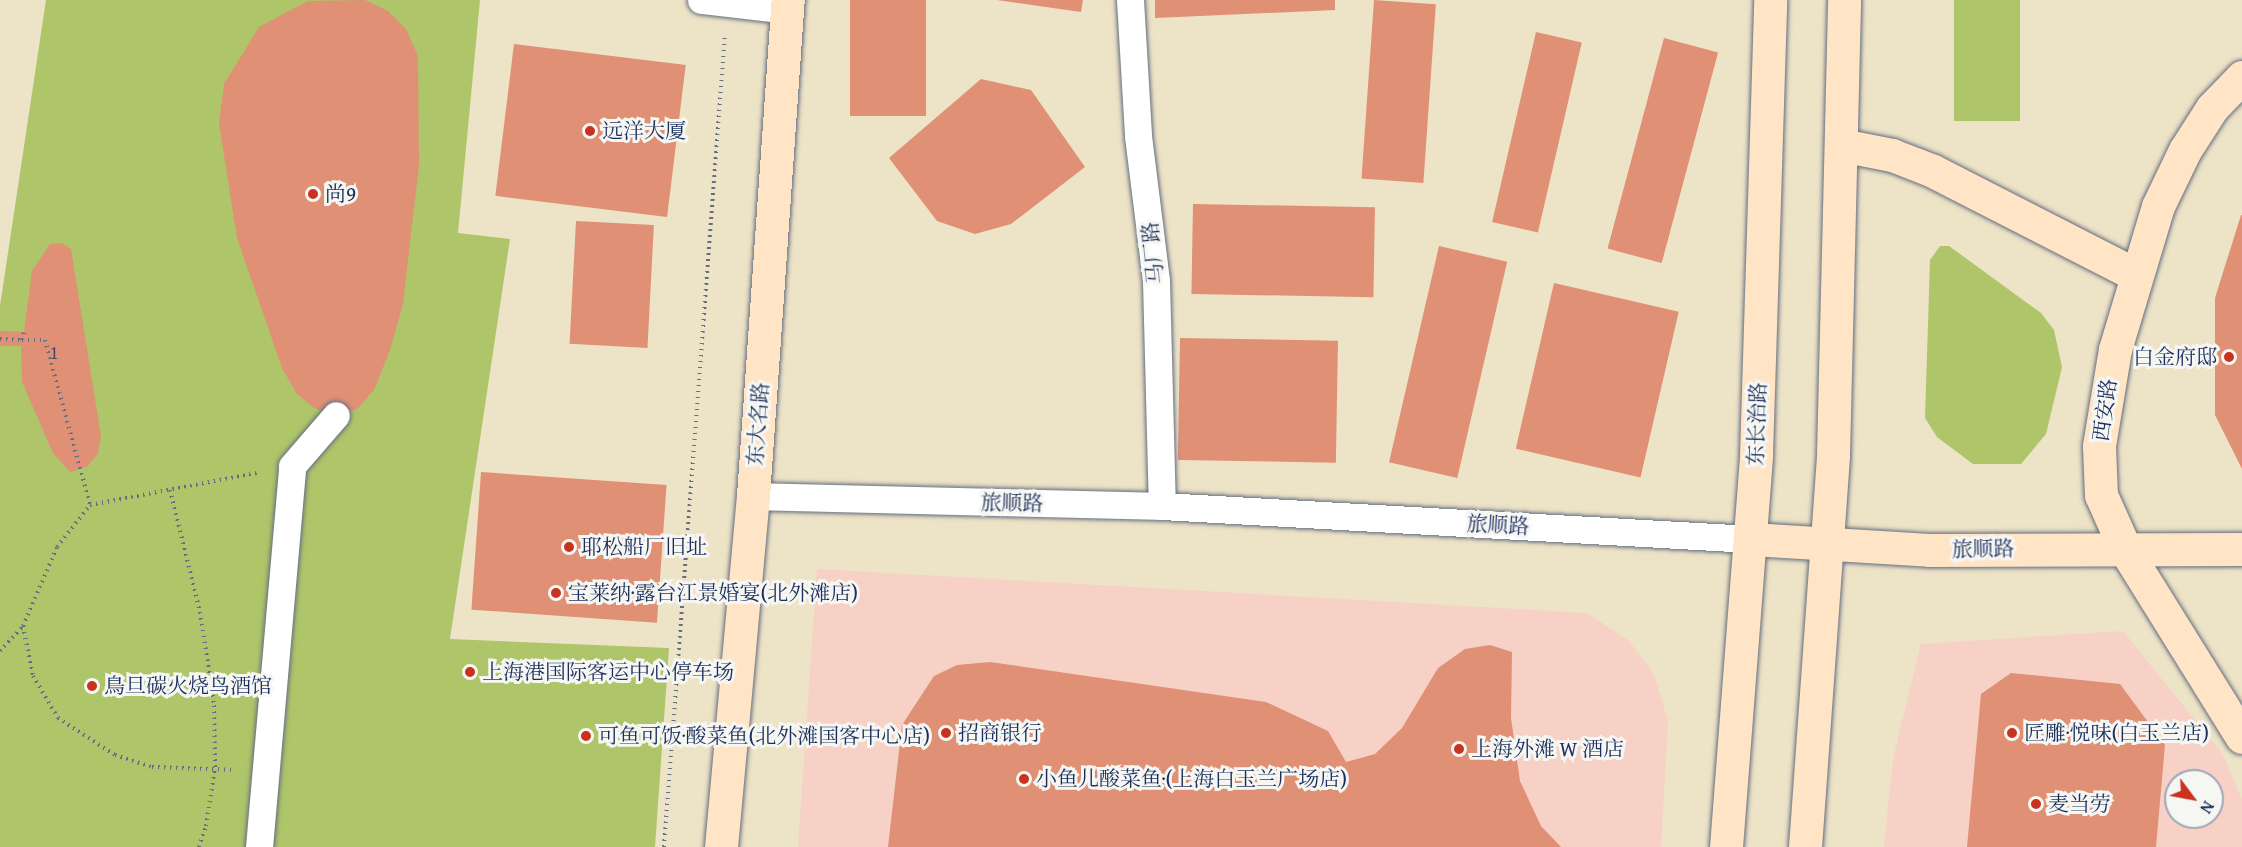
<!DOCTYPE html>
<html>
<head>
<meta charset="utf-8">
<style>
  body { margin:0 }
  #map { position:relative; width:2242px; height:847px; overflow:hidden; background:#ede3c6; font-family:"Gentium Book Plus","Noto Serif SC",serif }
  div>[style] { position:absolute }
  .built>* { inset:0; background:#f7d1c6 }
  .green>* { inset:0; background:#afc569; transform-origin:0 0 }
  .building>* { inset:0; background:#df9075; transform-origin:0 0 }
  .path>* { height:4px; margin-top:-2px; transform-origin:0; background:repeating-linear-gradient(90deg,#646e82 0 1.5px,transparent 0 6px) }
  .roads { filter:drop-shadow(0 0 2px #646e82) drop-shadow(0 0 2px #646e82) }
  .street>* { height:27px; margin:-13.5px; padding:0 13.5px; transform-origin:13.5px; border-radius:13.5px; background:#fff }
  .secondary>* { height:33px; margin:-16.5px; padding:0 16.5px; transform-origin:16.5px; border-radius:16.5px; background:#ffe4c6 }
  .path-bridge>* { height:4px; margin-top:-2px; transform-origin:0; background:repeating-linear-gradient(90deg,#646e82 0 1.5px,transparent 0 6px) }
  .dots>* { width:16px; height:16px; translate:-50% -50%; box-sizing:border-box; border:3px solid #f6f6f2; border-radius:50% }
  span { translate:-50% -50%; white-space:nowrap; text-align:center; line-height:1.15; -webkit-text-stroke:6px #f6f6f2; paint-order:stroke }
  .number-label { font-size:18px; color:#4c4764 }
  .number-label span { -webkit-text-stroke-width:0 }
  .poi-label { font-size:21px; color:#1b2f5e }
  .left { translate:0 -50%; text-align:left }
  .right { translate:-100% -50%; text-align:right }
  .street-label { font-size:21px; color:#1b2f5e }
  .north { position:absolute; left:2164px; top:769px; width:60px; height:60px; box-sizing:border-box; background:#f6f6f2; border:2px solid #9ea6b7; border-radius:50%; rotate:122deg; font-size:16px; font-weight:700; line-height:24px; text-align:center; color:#1b2f5e }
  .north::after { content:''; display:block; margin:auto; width:21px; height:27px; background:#c8321e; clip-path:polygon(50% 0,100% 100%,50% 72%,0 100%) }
</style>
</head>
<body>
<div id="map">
  <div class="built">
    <i style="clip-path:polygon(817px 569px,1587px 613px,1629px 641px,1654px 674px,1668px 722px,1661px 847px,798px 847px)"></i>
    <i style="clip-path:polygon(evenodd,2123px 631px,2223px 755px,2242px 799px,2242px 847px,1884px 847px,1893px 759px,1921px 644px,2123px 631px,2176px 781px,2212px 781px,2212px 817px,2176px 817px,2176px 781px)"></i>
  </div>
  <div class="green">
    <i style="clip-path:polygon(46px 0,480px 0,458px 233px,510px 239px,450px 639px,669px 648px,655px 847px,0 847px,0 306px)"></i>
    <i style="left:1954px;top:0;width:66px;height:121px"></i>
    <i style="clip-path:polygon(1940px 246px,1949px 246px,2041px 313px,2054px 330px,2062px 367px,2046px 434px,2021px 464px,1973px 464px,1937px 437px,1925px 418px,1930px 260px)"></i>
  </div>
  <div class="building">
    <i style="clip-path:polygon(365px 0,388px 11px,406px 29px,418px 56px,419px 165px,403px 304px,390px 350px,374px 390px,357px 409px,336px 415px,314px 408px,297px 394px,282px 368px,237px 238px,219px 123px,224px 84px,259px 27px,308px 1px)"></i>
    <i style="left:850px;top:0;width:76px;height:116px"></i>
    <i style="clip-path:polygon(997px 0,1083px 0,1081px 12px)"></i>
    <i style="clip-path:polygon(1155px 0,1335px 0,1335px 10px,1155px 18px)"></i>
    <i style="left:1374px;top:0;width:62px;height:179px;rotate:4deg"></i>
    <i style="left:1536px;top:32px;width:47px;height:195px;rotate:13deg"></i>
    <i style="left:1664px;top:38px;width:56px;height:218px;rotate:15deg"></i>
    <i style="left:514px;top:44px;width:173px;height:153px;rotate:7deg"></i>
    <i style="clip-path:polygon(981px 79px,1031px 90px,1085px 167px,1011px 224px,975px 234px,937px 221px,889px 158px)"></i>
    <i style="left:1193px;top:204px;width:182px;height:90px;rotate:1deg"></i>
    <i style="clip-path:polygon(2241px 215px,2242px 215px,2242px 469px,2215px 415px,2215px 298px)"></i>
    <i style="left:576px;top:221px;width:78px;height:123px;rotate:3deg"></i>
    <i style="clip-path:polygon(62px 243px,71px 249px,101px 436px,98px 453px,88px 466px,70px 472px,53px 453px,22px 382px,21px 346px,0 346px,0 331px,24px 332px,32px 271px,50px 244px)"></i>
    <i style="left:1439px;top:246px;width:70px;height:222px;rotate:13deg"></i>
    <i style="left:1554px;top:283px;width:128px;height:170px;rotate:13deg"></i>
    <i style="left:1180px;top:338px;width:158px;height:122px;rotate:1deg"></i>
    <i style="left:481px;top:472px;width:186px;height:138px;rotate:4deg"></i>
    <i style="clip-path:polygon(1490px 645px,1512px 652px,1511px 718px,1520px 781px,1541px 826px,1561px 847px,888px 847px,902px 725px,934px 676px,957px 665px,990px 662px,1266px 702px,1328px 731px,1346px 762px,1375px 754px,1402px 728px,1438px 668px,1465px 649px)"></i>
    <i style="clip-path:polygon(2011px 673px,2120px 684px,2165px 745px,2156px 847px,1967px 847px,1981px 694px)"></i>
  </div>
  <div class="path">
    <i style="left:0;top:339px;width:22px;rotate:3deg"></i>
    <i style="left:22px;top:340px;width:8px;rotate:-76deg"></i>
    <i style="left:22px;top:340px;width:23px"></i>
    <i style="left:45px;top:340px;width:171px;rotate:74.7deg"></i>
    <i style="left:170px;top:490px;width:126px;rotate:76.2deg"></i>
    <i style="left:200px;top:612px;width:92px;rotate:81.3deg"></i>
    <i style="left:23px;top:626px;width:51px;rotate:78.7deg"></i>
    <i style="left:33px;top:676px;width:49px;rotate:59.2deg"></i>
    <i style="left:58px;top:718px;width:68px;rotate:33deg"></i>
    <i style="left:115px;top:755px;width:39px;rotate:18deg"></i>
    <i style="left:152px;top:767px;width:83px;rotate:2.1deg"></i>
    <i style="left:0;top:651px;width:34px;rotate:-47deg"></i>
    <i style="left:23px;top:626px;width:86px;rotate:-66.7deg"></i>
    <i style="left:57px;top:547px;width:53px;rotate:-51.8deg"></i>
    <i style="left:90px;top:505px;width:174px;rotate:-10.9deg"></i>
    <i style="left:199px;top:847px;width:22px;rotate:-72deg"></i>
    <i style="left:664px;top:847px;width:815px;rotate:-85.71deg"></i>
  </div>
  <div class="roads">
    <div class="street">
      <i style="left:701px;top:0;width:88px;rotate:6.6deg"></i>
      <i style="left:1130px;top:0;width:136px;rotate:86.6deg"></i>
      <i style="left:1138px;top:136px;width:146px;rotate:82.9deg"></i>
      <i style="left:1156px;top:281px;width:225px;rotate:88.5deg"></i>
      <i style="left:753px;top:496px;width:409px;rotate:1.4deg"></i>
      <i style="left:1162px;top:506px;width:590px;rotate:3.21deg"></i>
      <i style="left:259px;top:847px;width:382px;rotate:-85deg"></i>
      <i style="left:292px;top:466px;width:67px;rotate:-49.2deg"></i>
    </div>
    <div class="secondary">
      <i style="left:2242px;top:77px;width:43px;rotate:134.1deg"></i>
      <i style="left:2212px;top:108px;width:50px;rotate:122.7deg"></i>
      <i style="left:2185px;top:150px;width:62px;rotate:115.7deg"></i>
      <i style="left:2158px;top:206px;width:149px;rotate:106.7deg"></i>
      <i style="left:2115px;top:349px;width:98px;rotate:99.4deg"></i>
      <i style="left:2099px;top:446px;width:49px;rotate:87.7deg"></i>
      <i style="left:2101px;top:495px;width:61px;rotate:65.9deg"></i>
      <i style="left:2126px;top:551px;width:219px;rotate:58.1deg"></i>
      <i style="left:1841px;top:145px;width:52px;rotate:11.1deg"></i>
      <i style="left:1892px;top:155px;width:44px;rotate:21.3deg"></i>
      <i style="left:1933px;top:171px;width:226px;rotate:27.1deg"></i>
      <i style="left:1751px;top:539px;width:178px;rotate:3.5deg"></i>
      <i style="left:1929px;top:550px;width:313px;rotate:-0.2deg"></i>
      <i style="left:721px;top:847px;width:352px;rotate:-84.8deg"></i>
      <i style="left:753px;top:496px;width:497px;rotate:-86deg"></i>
      <i style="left:1726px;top:847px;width:394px;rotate:-85.6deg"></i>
      <i style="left:1756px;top:454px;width:454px;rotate:-88.2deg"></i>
      <i style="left:1805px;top:847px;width:393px;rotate:-85.9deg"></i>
      <i style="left:1833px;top:455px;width:455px;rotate:-88.6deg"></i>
    </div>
  </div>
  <div class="path-bridge">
    <i style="left:206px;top:826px;width:60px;rotate:-81.3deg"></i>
    <i style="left:215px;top:767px;width:64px;rotate:-90.9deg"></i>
  </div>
  <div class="dots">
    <i style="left:590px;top:131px;background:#c8321e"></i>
    <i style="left:313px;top:194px;background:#c8321e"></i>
    <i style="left:2229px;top:357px;background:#c8321e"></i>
    <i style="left:569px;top:547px;background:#c8321e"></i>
    <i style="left:556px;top:593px;background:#c8321e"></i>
    <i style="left:470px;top:672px;background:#c8321e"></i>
    <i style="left:92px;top:686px;background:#c8321e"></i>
    <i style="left:946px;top:733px;background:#c8321e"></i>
    <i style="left:2012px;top:733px;background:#c8321e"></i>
    <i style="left:586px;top:736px;background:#c8321e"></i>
    <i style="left:1459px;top:749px;background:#c8321e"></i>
    <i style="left:1024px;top:779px;background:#c8321e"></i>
    <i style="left:2036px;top:804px;background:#c8321e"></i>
  </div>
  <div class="number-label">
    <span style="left:54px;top:353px">1</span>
  </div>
  <div class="poi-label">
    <span class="left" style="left:602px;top:131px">远洋大厦</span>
    <span class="left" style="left:325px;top:194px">尚9</span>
    <span class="right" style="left:2217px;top:357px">白金府邸</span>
    <span class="left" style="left:581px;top:547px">耶松船厂旧址</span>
    <span class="left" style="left:568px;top:593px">宝莱纳·露台江景婚宴(北外滩店)</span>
    <span class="left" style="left:482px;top:672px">上海港国际客运中心停车场</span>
    <span class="left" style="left:104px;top:686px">鳥旦碳火烧鸟酒馆</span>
    <span class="left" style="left:958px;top:733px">招商银行</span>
    <span class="left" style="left:2024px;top:733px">匠雕·悦味(白玉兰店)</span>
    <span class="left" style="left:598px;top:736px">可鱼可饭·酸菜鱼(北外滩国客中心店)</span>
    <span class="left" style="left:1471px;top:749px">上海外滩 W 酒店</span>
    <span class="left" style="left:1036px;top:779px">小鱼儿酸菜鱼·(上海白玉兰广场店)</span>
    <span class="left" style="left:2048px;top:804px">麦当劳</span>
  </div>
  <div class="street-label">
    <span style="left:1153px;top:253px;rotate:-96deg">马厂路</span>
    <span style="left:2105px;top:410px;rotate:-82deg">西安路</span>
    <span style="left:758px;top:424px;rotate:-86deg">东大名路</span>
    <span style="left:1757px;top:424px;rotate:-88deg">东长治路</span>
    <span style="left:1012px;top:503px;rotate:1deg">旅顺路</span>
    <span style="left:1498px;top:525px;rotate:3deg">旅顺路</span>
    <span style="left:1983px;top:549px;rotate:-1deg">旅顺路</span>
  </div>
  <div class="north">N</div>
</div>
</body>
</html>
